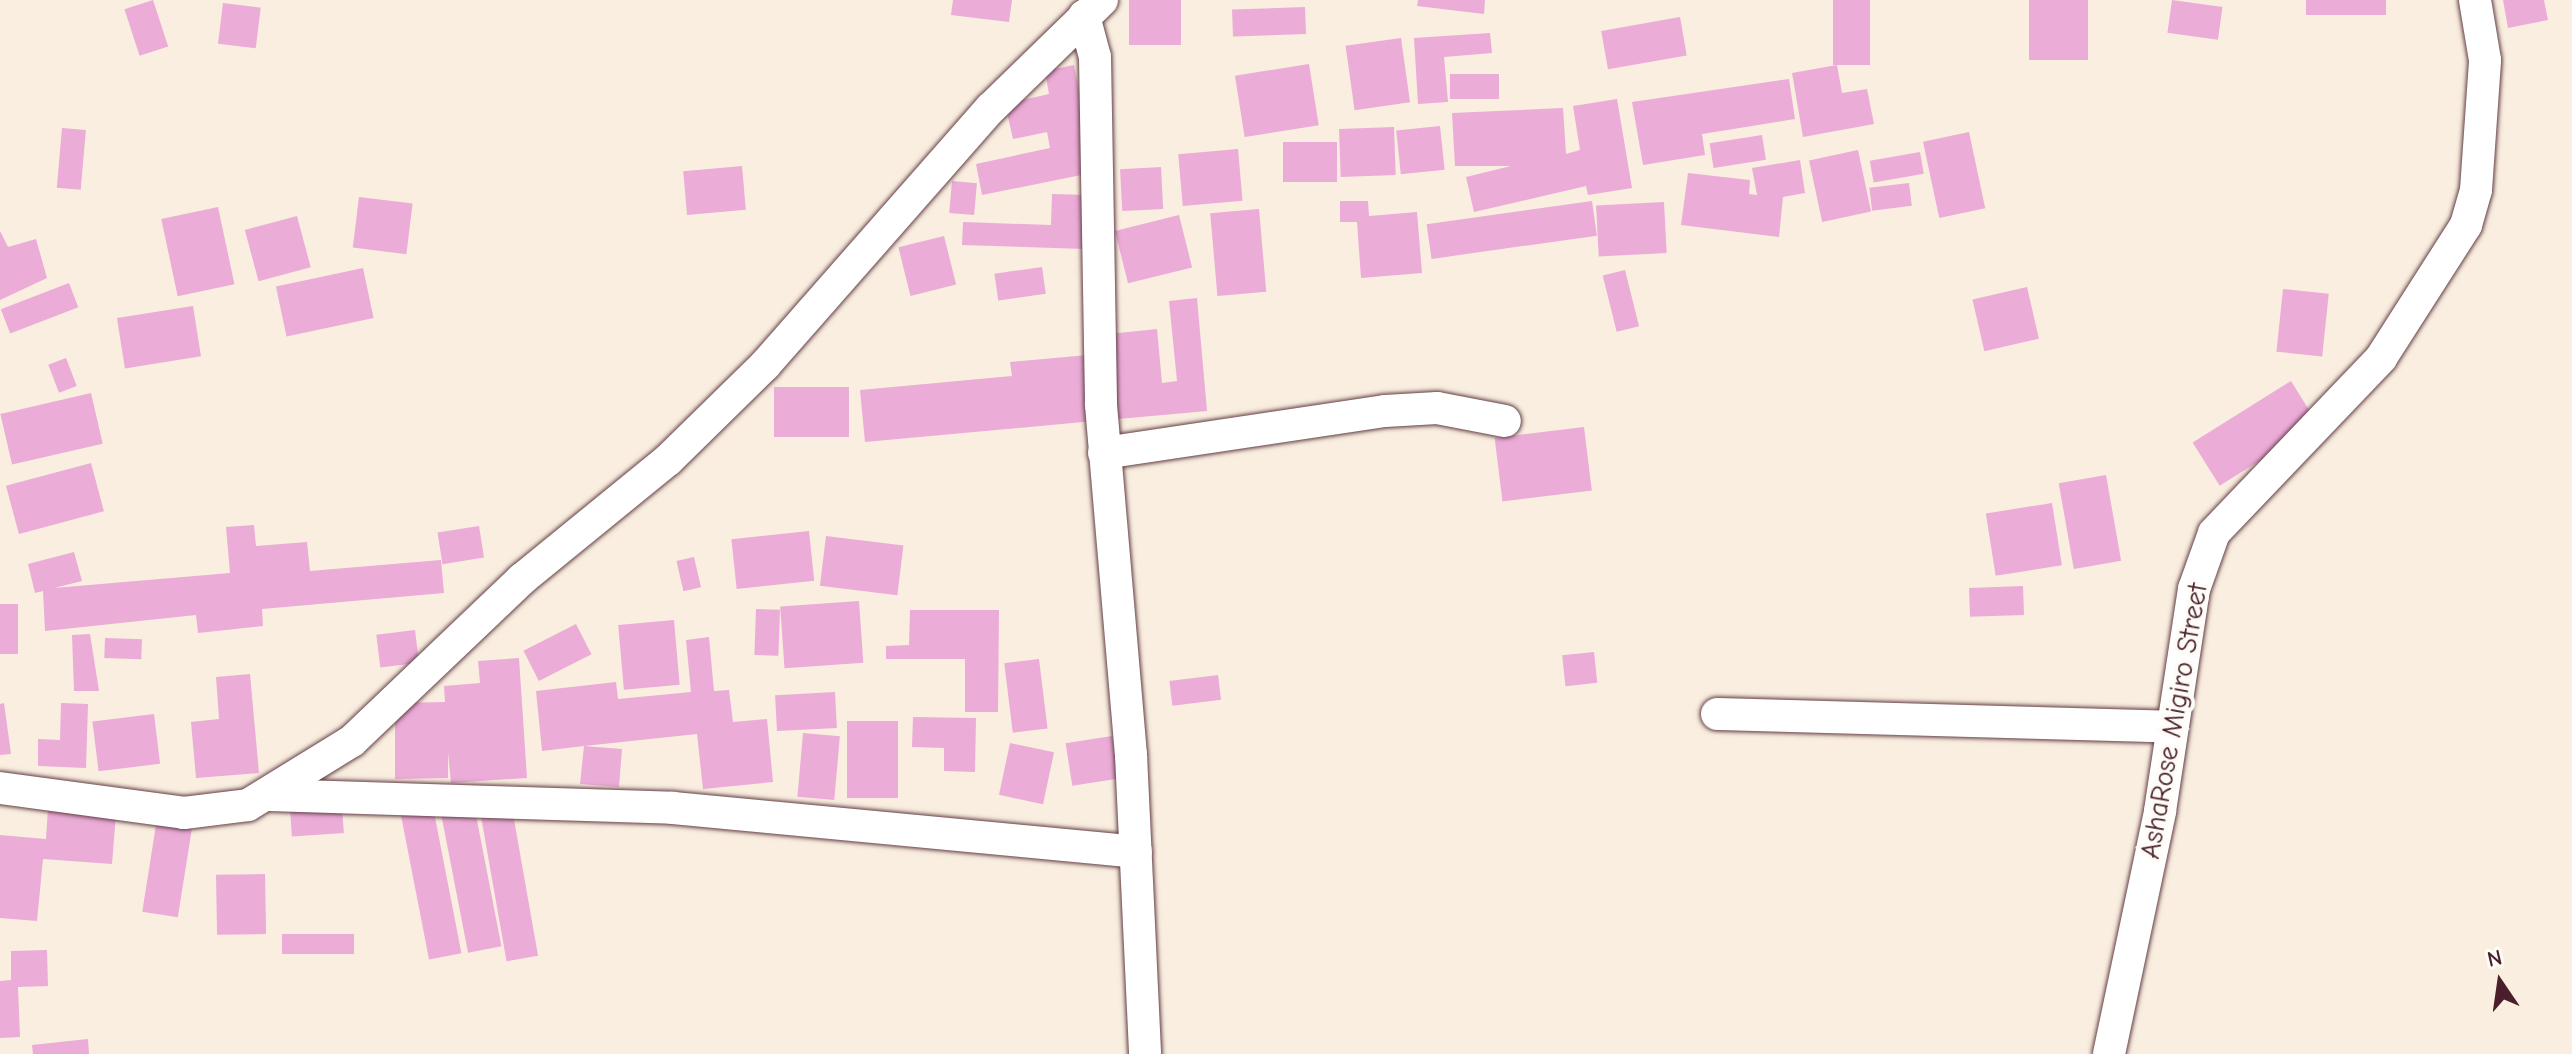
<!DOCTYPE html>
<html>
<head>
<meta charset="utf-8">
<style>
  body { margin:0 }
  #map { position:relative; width:2572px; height:1054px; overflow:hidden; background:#f9eedf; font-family:"Comic Neue",sans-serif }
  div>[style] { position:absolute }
  .building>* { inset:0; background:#ebacd8; transform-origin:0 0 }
  .roads { filter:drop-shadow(0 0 2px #643e46) drop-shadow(0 0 2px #643e46) }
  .minor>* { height:32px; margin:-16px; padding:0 16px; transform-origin:16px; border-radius:16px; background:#fff }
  span { translate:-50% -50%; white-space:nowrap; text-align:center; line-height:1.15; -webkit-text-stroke:8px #fdfcf7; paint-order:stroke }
  .street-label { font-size:28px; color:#4a1f2b }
  .north { position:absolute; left:2460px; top:942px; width:80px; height:80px; -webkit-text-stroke:6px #fdfcf7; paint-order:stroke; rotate:347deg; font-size:22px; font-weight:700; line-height:32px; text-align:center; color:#4a1f2b }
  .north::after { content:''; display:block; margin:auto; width:28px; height:36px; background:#4a1f2b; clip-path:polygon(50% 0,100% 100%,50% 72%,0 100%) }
</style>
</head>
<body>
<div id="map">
  <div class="building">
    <i style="left:153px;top:0;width:49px;height:30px;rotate:72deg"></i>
    <i style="clip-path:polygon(953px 0,1012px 0,1009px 22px,951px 15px)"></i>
    <i style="left:1129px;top:0;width:52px;height:45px"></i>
    <i style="clip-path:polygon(1418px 0,1485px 0,1484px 14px,1417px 6px)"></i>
    <i style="left:1833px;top:0;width:37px;height:65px"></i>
    <i style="left:2029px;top:0;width:59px;height:60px"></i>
    <i style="left:2172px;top:0;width:51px;height:33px;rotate:8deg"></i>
    <i style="left:2306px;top:0;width:80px;height:15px"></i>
    <i style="clip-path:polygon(2503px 0,2544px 0,2548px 20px,2508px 28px)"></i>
    <i style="left:223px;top:3px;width:38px;height:41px;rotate:7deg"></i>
    <i style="left:1305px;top:7px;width:27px;height:73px;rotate:88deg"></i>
    <i style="left:1680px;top:17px;width:39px;height:80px;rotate:80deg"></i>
    <i style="clip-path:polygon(1490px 33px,1492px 53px,1444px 57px,1448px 102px,1418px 104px,1414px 38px)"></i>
    <i style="left:1401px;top:38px;width:65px;height:56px;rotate:82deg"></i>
    <i style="left:1309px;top:64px;width:62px;height:75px;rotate:81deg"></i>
    <i style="clip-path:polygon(1074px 65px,1096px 172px,982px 195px,976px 164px,1050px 148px,1047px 132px,1013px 139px,1005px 104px,1049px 94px,1045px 71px)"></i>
    <i style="clip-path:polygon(1837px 65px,1842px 93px,1867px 89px,1874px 124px,1803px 137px,1792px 73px)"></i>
    <i style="left:1450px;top:74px;width:49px;height:25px"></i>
    <i style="clip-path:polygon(1789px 79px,1795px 119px,1702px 134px,1705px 155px,1643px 165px,1632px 102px)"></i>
    <i style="clip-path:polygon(1617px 99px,1632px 188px,1588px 195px,1586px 186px,1474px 212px,1466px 177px,1511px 166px,1455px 166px,1452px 113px,1563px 108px,1566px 154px,1580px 150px,1573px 106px)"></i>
    <i style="left:1440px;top:126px;width:44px;height:44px;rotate:84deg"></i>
    <i style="left:1394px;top:127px;width:48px;height:55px;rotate:88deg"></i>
    <i style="left:62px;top:128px;width:24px;height:60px;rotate:5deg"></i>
    <i style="left:1969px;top:132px;width:78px;height:47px;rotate:78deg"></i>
    <i style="left:1762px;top:135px;width:25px;height:53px;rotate:81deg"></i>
    <i style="left:1337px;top:142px;width:40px;height:54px;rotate:90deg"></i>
    <i style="left:1238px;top:149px;width:52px;height:60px;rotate:85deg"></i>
    <i style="left:1858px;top:150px;width:63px;height:50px;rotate:78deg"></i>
    <i style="left:1920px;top:152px;width:22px;height:51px;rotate:80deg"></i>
    <i style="clip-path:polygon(1800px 160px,1805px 193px,1783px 197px,1779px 237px,1681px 225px,1688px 173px,1750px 180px,1749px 194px,1757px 195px,1752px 168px)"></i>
    <i style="left:742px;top:166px;width:44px;height:59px;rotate:85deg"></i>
    <i style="left:1161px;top:167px;width:42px;height:41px;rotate:87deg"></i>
    <i style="left:952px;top:181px;width:25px;height:32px;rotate:5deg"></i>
    <i style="left:1909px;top:183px;width:23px;height:40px;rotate:83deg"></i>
    <i style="clip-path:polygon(1052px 194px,1087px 195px,1085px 249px,962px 245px,963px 222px,1051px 225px)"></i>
    <i style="left:359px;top:197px;width:54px;height:51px;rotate:7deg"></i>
    <i style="clip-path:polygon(1340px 201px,1368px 201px,1369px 216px,1417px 212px,1422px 273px,1361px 278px,1357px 222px,1340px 222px)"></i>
    <i style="left:1592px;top:201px;width:35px;height:167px;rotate:82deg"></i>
    <i style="left:1664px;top:202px;width:51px;height:68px;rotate:87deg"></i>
    <i style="left:218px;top:207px;width:79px;height:58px;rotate:78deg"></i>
    <i style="left:1259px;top:209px;width:83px;height:49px;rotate:85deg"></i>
    <i style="left:1179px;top:215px;width:54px;height:66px;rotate:76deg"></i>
    <i style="left:297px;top:216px;width:53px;height:54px;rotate:75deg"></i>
    <i style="clip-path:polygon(0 231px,8px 247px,36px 239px,47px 278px,0 300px)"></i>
    <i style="left:944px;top:236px;width:50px;height:47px;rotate:76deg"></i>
    <i style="left:1042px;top:267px;width:27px;height:48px;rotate:82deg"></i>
    <i style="left:363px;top:268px;width:51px;height:89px;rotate:78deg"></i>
    <i style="left:1625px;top:270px;width:58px;height:23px;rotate:76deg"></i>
    <i style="left:69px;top:283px;width:26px;height:73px;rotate:69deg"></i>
    <i style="left:2027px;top:287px;width:53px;height:56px;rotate:77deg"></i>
    <i style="left:2283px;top:289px;width:46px;height:63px;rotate:6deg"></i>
    <i style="clip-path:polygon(1197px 298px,1207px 411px,1118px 419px,1109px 334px,1157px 329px,1162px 383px,1177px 381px,1169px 301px)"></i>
    <i style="left:193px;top:306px;width:51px;height:77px;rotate:81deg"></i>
    <i style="clip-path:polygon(1099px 354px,1105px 420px,865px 442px,860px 390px,1012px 376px,1010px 362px)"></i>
    <i style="left:66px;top:358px;width:30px;height:19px;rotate:69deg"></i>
    <i style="left:2291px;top:381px;width:51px;height:116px;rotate:58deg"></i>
    <i style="left:774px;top:387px;width:75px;height:50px"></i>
    <i style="left:91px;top:393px;width:52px;height:93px;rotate:77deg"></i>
    <i style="left:1584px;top:427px;width:64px;height:90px;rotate:83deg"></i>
    <i style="left:91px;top:463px;width:50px;height:88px;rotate:75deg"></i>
    <i style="left:2106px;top:475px;width:87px;height:48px;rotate:80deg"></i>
    <i style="left:2052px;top:503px;width:63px;height:67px;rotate:81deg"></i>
    <i style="clip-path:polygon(254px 525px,256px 546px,307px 542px,310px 571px,441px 560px,444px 593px,262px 609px,263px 626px,198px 633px,196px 615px,45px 631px,43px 591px,35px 593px,28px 564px,74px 552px,82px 581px,54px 588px,230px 573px,226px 527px)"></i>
    <i style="left:479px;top:526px;width:32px;height:42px;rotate:81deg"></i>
    <i style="left:809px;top:531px;width:50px;height:78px;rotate:84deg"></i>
    <i style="left:826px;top:536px;width:78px;height:50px;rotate:7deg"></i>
    <i style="left:694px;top:557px;width:31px;height:18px;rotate:77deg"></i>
    <i style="left:2023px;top:586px;width:29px;height:54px;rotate:88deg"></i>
    <i style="left:859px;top:601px;width:62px;height:79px;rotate:86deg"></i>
    <i style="left:0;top:604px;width:18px;height:50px"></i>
    <i style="left:756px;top:609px;width:24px;height:46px;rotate:2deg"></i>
    <i style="clip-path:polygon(910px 610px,999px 610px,998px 712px,965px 712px,965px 659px,886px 659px,886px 646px,909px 645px)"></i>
    <i style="left:674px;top:620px;width:65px;height:56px;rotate:85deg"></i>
    <i style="left:576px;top:624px;width:34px;height:59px;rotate:63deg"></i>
    <i style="left:415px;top:630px;width:33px;height:39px;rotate:83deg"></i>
    <i style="clip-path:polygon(90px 634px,99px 691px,74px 691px,72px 635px)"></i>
    <i style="clip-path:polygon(709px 637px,714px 691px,729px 690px,733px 722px,767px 719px,773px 782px,703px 789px,697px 734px,584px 746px,622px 749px,619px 787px,580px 784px,584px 746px,542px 751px,536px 691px,616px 682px,618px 699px,691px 692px,686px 640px)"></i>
    <i style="left:105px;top:638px;width:37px;height:20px;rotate:2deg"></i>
    <i style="left:1594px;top:652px;width:31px;height:32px;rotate:84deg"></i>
    <i style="clip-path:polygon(519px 658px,527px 778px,451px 783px,448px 752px,448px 778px,395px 779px,395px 703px,445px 702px,444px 686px,480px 683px,478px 661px)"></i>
    <i style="left:1039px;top:659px;width:70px;height:35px;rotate:83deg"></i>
    <i style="clip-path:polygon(250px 674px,259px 773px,196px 778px,191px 722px,219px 719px,216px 677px)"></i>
    <i style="left:1218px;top:675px;width:25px;height:49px;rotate:83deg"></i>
    <i style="left:835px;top:692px;width:36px;height:60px;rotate:87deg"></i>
    <i style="clip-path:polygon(4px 703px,11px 754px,0 755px,0 704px)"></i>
    <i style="clip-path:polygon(61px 703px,88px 704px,86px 768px,38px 766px,38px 739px,60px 740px)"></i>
    <i style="left:154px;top:714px;width:50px;height:62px;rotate:83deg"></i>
    <i style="clip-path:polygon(913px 717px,976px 718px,975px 772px,944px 771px,944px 748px,912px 747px)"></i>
    <i style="left:847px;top:721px;width:51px;height:77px"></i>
    <i style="left:803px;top:733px;width:37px;height:64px;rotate:5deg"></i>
    <i style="left:1112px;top:736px;width:43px;height:47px;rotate:81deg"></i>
    <i style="left:1010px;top:743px;width:45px;height:53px;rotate:12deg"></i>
    <i style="left:474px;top:805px;width:144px;height:34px;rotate:79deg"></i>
    <i style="left:159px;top:806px;width:36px;height:107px;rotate:9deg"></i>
    <i style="left:342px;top:807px;width:26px;height:52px;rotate:86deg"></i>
    <i style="left:433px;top:807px;width:149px;height:33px;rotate:79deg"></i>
    <i style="clip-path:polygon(48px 808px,116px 814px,112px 864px,43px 859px,37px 921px,0 918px,0 835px,46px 839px)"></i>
    <i style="left:512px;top:808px;width:150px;height:32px;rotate:80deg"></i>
    <i style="left:265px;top:874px;width:60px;height:49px;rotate:89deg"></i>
    <i style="left:354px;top:934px;width:20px;height:72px;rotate:90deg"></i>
    <i style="clip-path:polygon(47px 950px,48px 986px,18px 987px,20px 1037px,0 1038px,0 981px,11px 980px,11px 951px)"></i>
    <i style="clip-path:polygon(88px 1039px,89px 1054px,33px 1054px,32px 1045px)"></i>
  </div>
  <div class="roads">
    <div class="minor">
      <i style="left:1084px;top:16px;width:42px;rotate:75deg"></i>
      <i style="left:1095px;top:57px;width:348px;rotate:89deg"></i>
      <i style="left:1101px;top:405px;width:351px;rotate:85.1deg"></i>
      <i style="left:1131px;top:755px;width:299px;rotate:87.3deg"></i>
      <i style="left:1104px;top:453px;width:284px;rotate:-8.5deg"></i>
      <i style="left:1385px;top:411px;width:52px;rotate:-3.3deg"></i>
      <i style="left:1437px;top:408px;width:69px;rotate:10.8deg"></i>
      <i style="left:1717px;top:714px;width:454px;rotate:1.6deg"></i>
      <i style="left:0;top:788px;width:186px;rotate:7.7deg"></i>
      <i style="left:184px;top:813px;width:64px;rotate:-7.1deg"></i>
      <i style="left:248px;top:805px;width:122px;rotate:-31.6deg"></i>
      <i style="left:352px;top:741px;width:235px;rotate:-43.6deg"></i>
      <i style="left:522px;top:579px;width:188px;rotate:-39.2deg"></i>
      <i style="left:668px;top:460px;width:136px;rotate:-44.4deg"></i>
      <i style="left:765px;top:365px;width:342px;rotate:-48.7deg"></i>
      <i style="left:991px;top:108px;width:155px;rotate:-44.2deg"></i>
      <i style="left:269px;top:795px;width:404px;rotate:1.8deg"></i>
      <i style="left:673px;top:808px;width:465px;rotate:5.4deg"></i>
      <i style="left:2109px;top:1054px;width:248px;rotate:-78.1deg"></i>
      <i style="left:2160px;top:811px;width:225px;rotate:-81.3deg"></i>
      <i style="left:2194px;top:589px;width:59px;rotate:-70.3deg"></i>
      <i style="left:2214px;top:533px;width:242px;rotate:-46.3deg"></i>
      <i style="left:2381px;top:358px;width:158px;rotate:-57.4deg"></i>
      <i style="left:2466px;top:225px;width:36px;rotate:-74deg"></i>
      <i style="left:2476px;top:190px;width:130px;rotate:-86deg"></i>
      <i style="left:2485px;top:60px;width:61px;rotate:-99.5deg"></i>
    </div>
  </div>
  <div class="street-label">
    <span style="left:2174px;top:721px;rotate:-80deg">AshaRose Migiro Street</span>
  </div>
  <div class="north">N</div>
</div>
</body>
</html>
